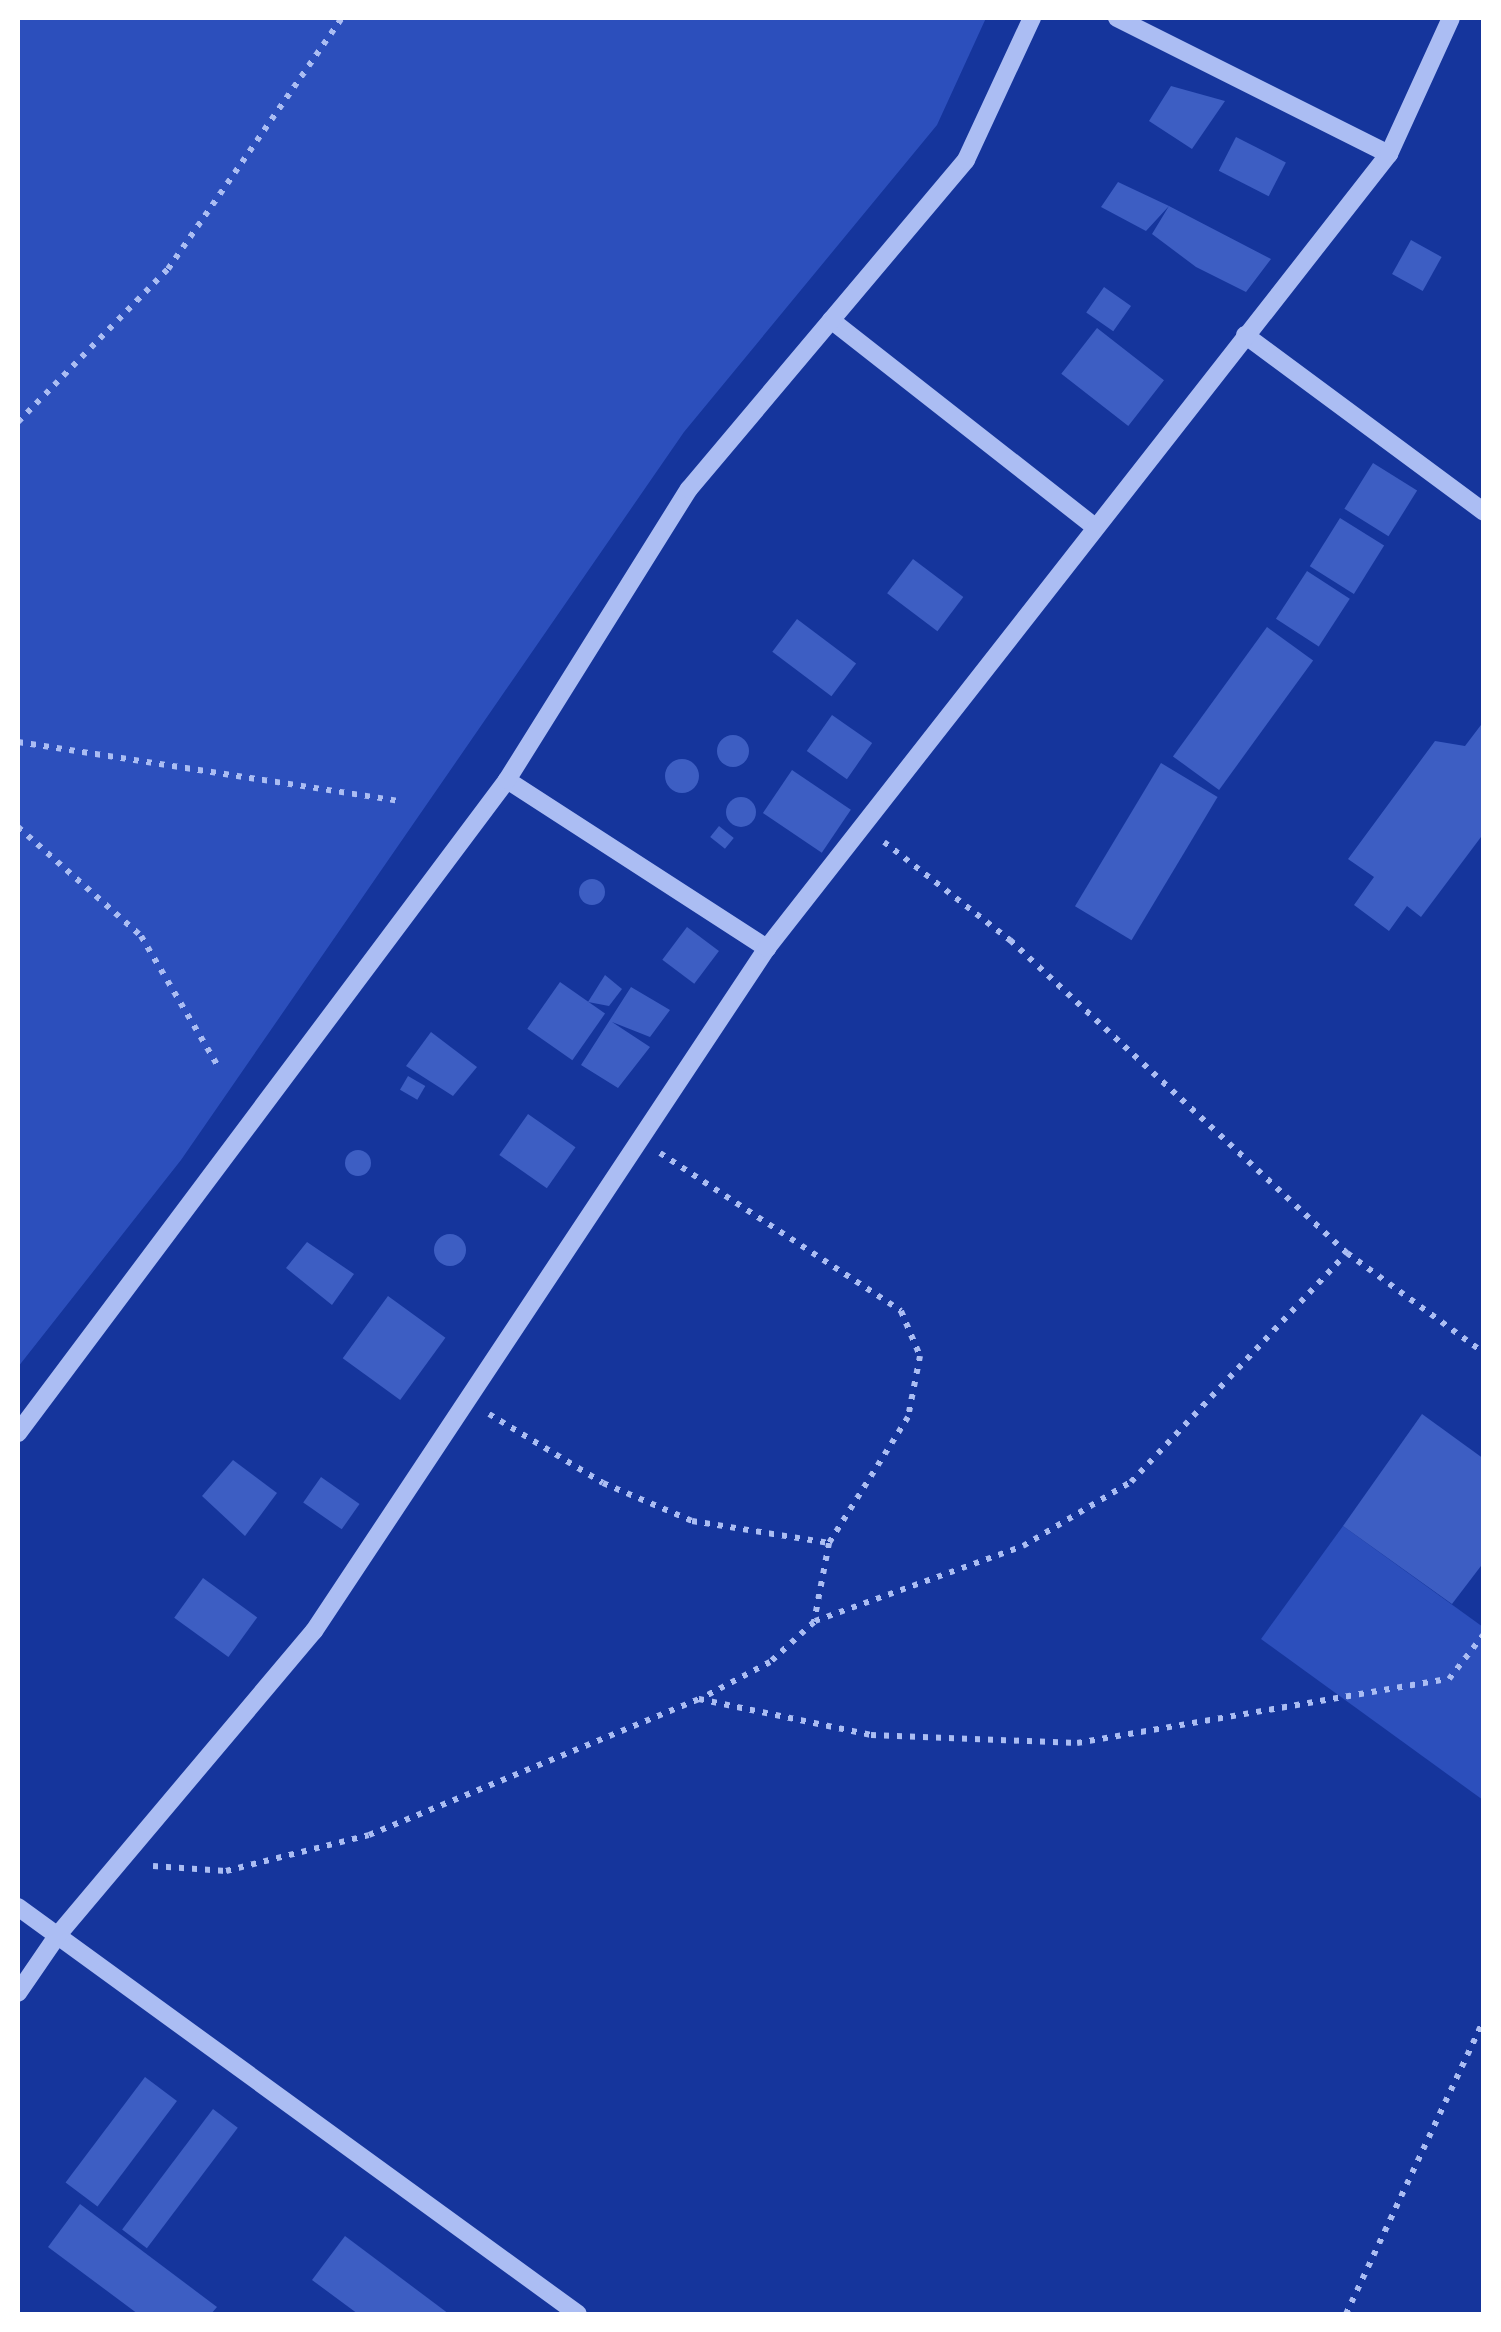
<!DOCTYPE html>
<html>
<head>
<meta charset="utf-8">
<style>
  body { margin:0 }
  #map { position:relative; width:1501px; height:2332px; overflow:hidden; background:#15359c; font-family:"Varela Round",sans-serif }
  div>[style] { position:absolute }
  .green>* { inset:0; background:#2c4fbc }
  .building>* { inset:0; background:#3d5ec3; transform-origin:0 0 }
  .round { border-radius:50% }
  .path>* { height:6px; margin-top:-3px; transform-origin:0; background:repeating-linear-gradient(90deg,#abbdf3 0 5px,transparent 0 13px) }
  .minor>* { height:18px; margin:-9px; padding:0 9px; transform-origin:9px; border-radius:9px; background:#abbdf3 }
  span { translate:-50% -50%; white-space:nowrap; text-align:center; line-height:1.15; -webkit-text-stroke:8px #15359c; paint-order:stroke }
  .frame { position:absolute; inset:0; border:20px solid #fff; pointer-events:none }
</style>
</head>
<body>
<div id="map">
  <div class="green">
    <i style="clip-path:polygon(18px 18px,986px 18px,937px 125px,684px 432px,181px 1160px,18px 1367px)"></i>
    <i style="clip-path:polygon(1343px 1526px,1483px 1627px,1483px 1800px,1261px 1639px)"></i>
  </div>
  <div class="building">
    <i style="clip-path:polygon(1171px 86px,1225px 101px,1192px 149px,1149px 121px)"></i>
    <i style="left:1236px;top:137px;width:56px;height:38px;rotate:27deg"></i>
    <i style="clip-path:polygon(1118px 182px,1169px 206px,1271px 259px,1246px 292px,1196px 267px,1152px 234px,1169px 206px,1146px 231px,1101px 207px)"></i>
    <i style="left:1411px;top:240px;width:35px;height:39px;rotate:29deg"></i>
    <i style="left:1104px;top:287px;width:33px;height:31px;rotate:35deg"></i>
    <i style="left:1097px;top:328px;width:85px;height:58px;rotate:38deg"></i>
    <i style="left:1373px;top:463px;width:52px;height:54px;rotate:32deg"></i>
    <i style="left:1340px;top:518px;width:52px;height:57px;rotate:32deg"></i>
    <i style="left:913px;top:559px;width:63px;height:43px;rotate:37deg"></i>
    <i style="left:1307px;top:571px;width:51px;height:57px;rotate:33deg"></i>
    <i style="left:797px;top:619px;width:74px;height:41px;rotate:37deg"></i>
    <i style="left:1267px;top:627px;width:57px;height:160px;rotate:36deg"></i>
    <i style="left:832px;top:715px;width:49px;height:44px;rotate:35deg"></i>
    <i style="clip-path:polygon(1484px 721px,1484px 833px,1421px 917px,1407px 906px,1389px 931px,1354px 905px,1374px 877px,1348px 859px,1435px 741px,1465px 746px)"></i>
    <i class="round" style="left:717px;top:735px;width:32px;height:32px"></i>
    <i class="round" style="left:665px;top:759px;width:34px;height:34px"></i>
    <i style="left:1161px;top:763px;width:66px;height:167px;rotate:31deg"></i>
    <i style="left:792px;top:770px;width:71px;height:52px;rotate:34deg"></i>
    <i class="round" style="left:726px;top:797px;width:30px;height:30px"></i>
    <i style="left:719px;top:826px;width:19px;height:14px;rotate:39deg"></i>
    <i class="round" style="left:579px;top:879px;width:26px;height:26px"></i>
    <i style="left:687px;top:927px;width:40px;height:41px;rotate:37deg"></i>
    <i style="clip-path:polygon(605px 975px,622px 989px,609px 1006px,588px 1002px)"></i>
    <i style="left:560px;top:982px;width:55px;height:57px;rotate:35deg"></i>
    <i style="clip-path:polygon(631px 987px,670px 1010px,650px 1037px,612px 1022px,650px 1047px,618px 1088px,581px 1065px)"></i>
    <i style="clip-path:polygon(431px 1032px,477px 1067px,453px 1096px,406px 1066px)"></i>
    <i style="left:408px;top:1076px;width:20px;height:16px;rotate:30deg"></i>
    <i style="left:528px;top:1114px;width:58px;height:50px;rotate:35deg"></i>
    <i class="round" style="left:345px;top:1150px;width:26px;height:26px"></i>
    <i class="round" style="left:434px;top:1234px;width:32px;height:32px"></i>
    <i style="clip-path:polygon(307px 1242px,354px 1274px,332px 1305px,286px 1268px)"></i>
    <i style="left:388px;top:1296px;width:71px;height:77px;rotate:36deg"></i>
    <i style="clip-path:polygon(1422px 1414px,1484px 1459px,1484px 1562px,1452px 1604px,1343px 1526px)"></i>
    <i style="clip-path:polygon(233px 1460px,277px 1493px,245px 1536px,202px 1496px)"></i>
    <i style="left:321px;top:1477px;width:47px;height:31px;rotate:35deg"></i>
    <i style="left:203px;top:1578px;width:67px;height:49px;rotate:36deg"></i>
    <i style="left:145px;top:2077px;width:40px;height:132px;rotate:37deg"></i>
    <i style="left:213px;top:2109px;width:31px;height:151px;rotate:37deg"></i>
    <i style="clip-path:polygon(80px 2204px,217px 2307px,211px 2314px,138px 2314px,48px 2247px)"></i>
    <i style="clip-path:polygon(345px 2236px,449px 2314px,358px 2314px,312px 2280px)"></i>
  </div>
  <div class="path">
    <i style="left:18px;top:422px;width:214px;rotate:-45.6deg"></i>
    <i style="left:168px;top:269px;width:305px;rotate:-55.3deg"></i>
    <i style="left:18px;top:742px;width:385px;rotate:8.8deg"></i>
    <i style="left:18px;top:827px;width:164px;rotate:41.5deg"></i>
    <i style="left:141px;top:936px;width:153px;rotate:59.4deg"></i>
    <i style="left:884px;top:842px;width:160px;rotate:37.9deg"></i>
    <i style="left:1010px;top:940px;width:460px;rotate:42.9deg"></i>
    <i style="left:1347px;top:1253px;width:170px;rotate:36.1deg"></i>
    <i style="left:660px;top:1153px;width:288px;rotate:33.2deg"></i>
    <i style="left:901px;top:1311px;width:49px;rotate:67.1deg"></i>
    <i style="left:920px;top:1356px;width:62px;rotate:101.1deg"></i>
    <i style="left:908px;top:1417px;width:149px;rotate:122.1deg"></i>
    <i style="left:829px;top:1543px;width:80px;rotate:100.8deg"></i>
    <i style="left:814px;top:1622px;width:59px;rotate:137.7deg"></i>
    <i style="left:770px;top:1662px;width:79px;rotate:152.1deg"></i>
    <i style="left:489px;top:1414px;width:133px;rotate:31.2deg"></i>
    <i style="left:603px;top:1483px;width:97px;rotate:23.1deg"></i>
    <i style="left:692px;top:1521px;width:139px;rotate:9.1deg"></i>
    <i style="left:815px;top:1621px;width:221px;rotate:-19.8deg"></i>
    <i style="left:1023px;top:1546px;width:126px;rotate:-30.7deg"></i>
    <i style="left:1131px;top:1482px;width:315px;rotate:-46.7deg"></i>
    <i style="left:153px;top:1866px;width:73px;rotate:3.9deg"></i>
    <i style="left:226px;top:1871px;width:147px;rotate:-14.1deg"></i>
    <i style="left:369px;top:1835px;width:357px;rotate:-22.4deg"></i>
    <i style="left:699px;top:1699px;width:176px;rotate:11.8deg"></i>
    <i style="left:871px;top:1735px;width:206px;rotate:2.2deg"></i>
    <i style="left:1077px;top:1743px;width:377px;rotate:-9.8deg"></i>
    <i style="left:1449px;top:1679px;width:57px;rotate:-52.1deg"></i>
    <i style="left:1346px;top:2314px;width:326px;rotate:-64.9deg"></i>
  </div>
  <div class="minor">
    <i style="left:1117px;top:18px;width:304px;rotate:26.6deg"></i>
    <i style="left:831px;top:320px;width:334px;rotate:38.1deg"></i>
    <i style="left:1245px;top:335px;width:297px;rotate:36.5deg"></i>
    <i style="left:507px;top:780px;width:310px;rotate:32.9deg"></i>
    <i style="left:18px;top:1433px;width:816px;rotate:-53.17deg"></i>
    <i style="left:507px;top:780px;width:343px;rotate:-58deg"></i>
    <i style="left:689px;top:489px;width:430px;rotate:-49.9deg"></i>
    <i style="left:966px;top:160px;width:157px;rotate:-65.1deg"></i>
    <i style="left:18px;top:1907px;width:692px;rotate:36.01deg"></i>
    <i style="left:18px;top:1993px;width:69px;rotate:-55.6deg"></i>
    <i style="left:57px;top:1936px;width:399px;rotate:-49.9deg"></i>
    <i style="left:314px;top:1631px;width:820px;rotate:-56.45deg"></i>
    <i style="left:767px;top:948px;width:1009px;rotate:-51.93deg"></i>
    <i style="left:1389px;top:154px;width:149px;rotate:-65.5deg"></i>
  </div>
  <div class="frame"></div>
</div>
</body>
</html>
